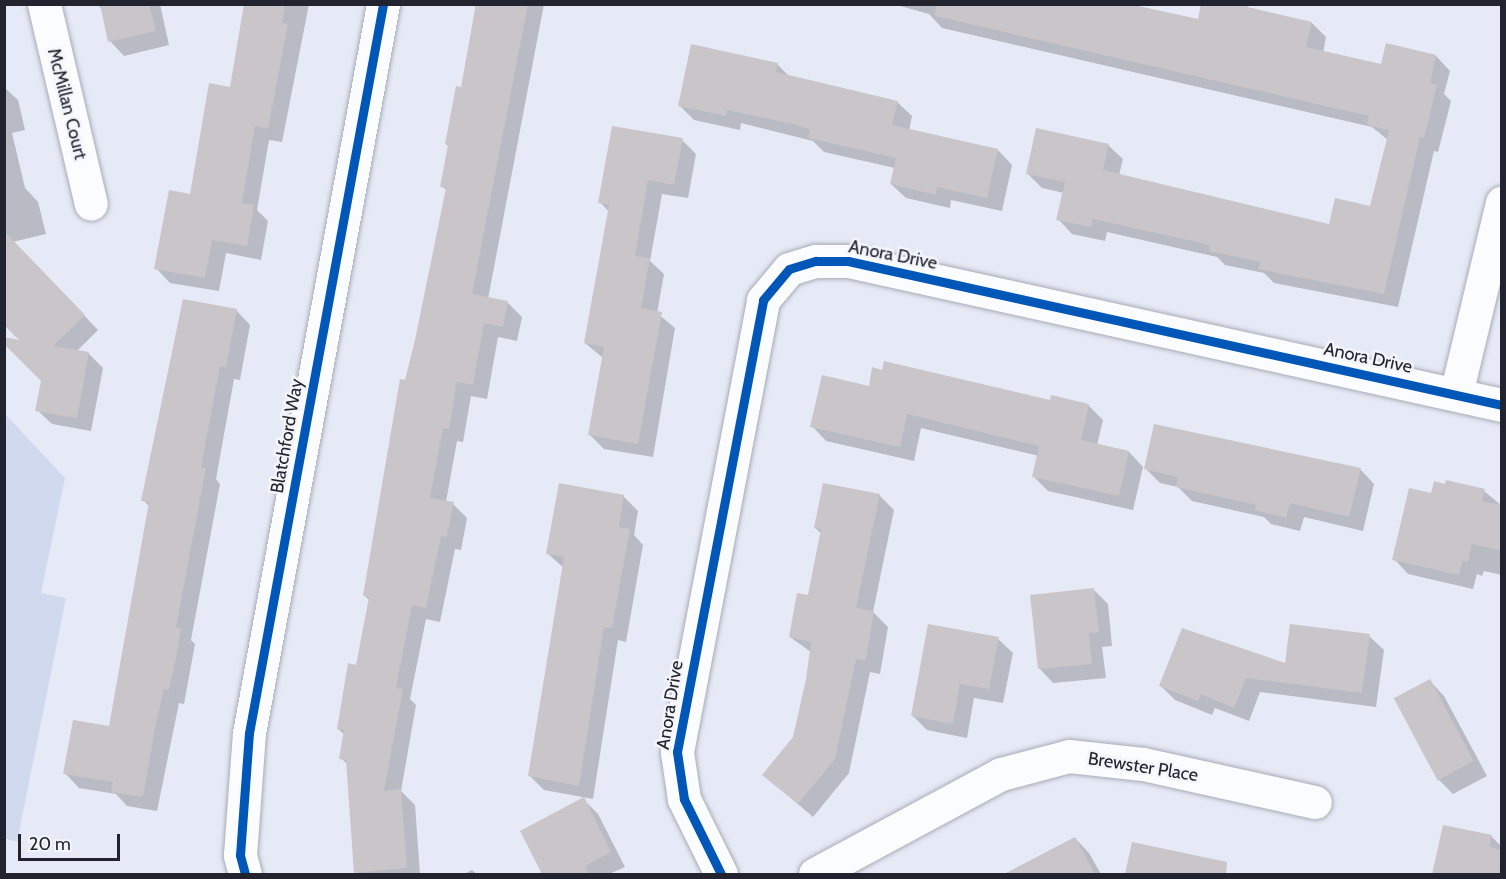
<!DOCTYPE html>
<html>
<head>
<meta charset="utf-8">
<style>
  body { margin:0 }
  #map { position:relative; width:1506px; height:879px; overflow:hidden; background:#e6eaf6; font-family:Cabin,sans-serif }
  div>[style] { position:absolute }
  .green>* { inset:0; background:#d1d9ef }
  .shadow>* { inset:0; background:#0003 }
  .building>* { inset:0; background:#c9c5c9; transform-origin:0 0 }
  .roads { filter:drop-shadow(0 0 2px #a8acb6) drop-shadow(0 0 2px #a8acb6) }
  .minor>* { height:33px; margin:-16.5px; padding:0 16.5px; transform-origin:16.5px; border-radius:16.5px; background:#fbfcfe }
  .cycleway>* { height:9px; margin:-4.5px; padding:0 4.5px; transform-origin:4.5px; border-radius:4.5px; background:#0057b8 }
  span { translate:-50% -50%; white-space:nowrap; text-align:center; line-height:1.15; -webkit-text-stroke:5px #f3f5fa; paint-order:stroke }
  .street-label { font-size:18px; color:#21242e }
  .frame { position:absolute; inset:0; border:6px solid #21242e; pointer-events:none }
  .scale { position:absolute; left:18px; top:834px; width:102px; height:27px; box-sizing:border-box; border:3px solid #21242e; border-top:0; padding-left:8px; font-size:18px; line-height:21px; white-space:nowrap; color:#21242e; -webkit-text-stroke:4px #f3f5fa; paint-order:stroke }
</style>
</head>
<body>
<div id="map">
  <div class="green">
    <i style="clip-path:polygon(4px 413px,65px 478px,41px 593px,66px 598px,17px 842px,4px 838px)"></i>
  </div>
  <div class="shadow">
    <i style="clip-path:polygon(97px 4px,160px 4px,169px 45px,124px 56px,110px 41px,103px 11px)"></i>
    <i style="clip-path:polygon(245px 4px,309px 4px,282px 142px,269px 140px,257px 210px,268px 221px,261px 260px,226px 253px,219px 291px,170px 283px,156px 268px,191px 195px,231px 89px)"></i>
    <i style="clip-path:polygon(476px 4px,544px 4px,488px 299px,508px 303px,522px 317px,517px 341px,498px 337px,487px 399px,471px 396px,463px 442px,457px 441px,446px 502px,453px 504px,467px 518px,461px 550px,455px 549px,440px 622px,426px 619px,410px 699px,416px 705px,401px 791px,415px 805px,420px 874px,358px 874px,348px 765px,341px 758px,345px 735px,338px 729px,357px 667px,370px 601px,365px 596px,447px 191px,442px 186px,449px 147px,446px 144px,462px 88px)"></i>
    <i style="clip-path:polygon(893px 4px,1121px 4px,1199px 21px,1203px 4px,1245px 4px,1250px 9px,1312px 23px,1326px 37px,1323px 53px,1382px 66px,1436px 56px,1450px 71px,1444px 94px,1451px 101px,1438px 152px,1434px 151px,1398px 307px,1274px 283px,1264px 273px,1225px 265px,1217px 257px,1107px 232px,1105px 241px,1072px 234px,1058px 219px,1064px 193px,1042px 188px,1028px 174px,1108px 145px,1123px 159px,1119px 175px,1330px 226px,1371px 208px,1388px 140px,1372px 127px,942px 28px,929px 14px)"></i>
    <i style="clip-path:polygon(777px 64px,790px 77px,897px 102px,912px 116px,909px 131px,998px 150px,1012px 165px,1002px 211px,951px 200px,950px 208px,906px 198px,891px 184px,895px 168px,824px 152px,813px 141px,741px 123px,740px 130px,694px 120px,680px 106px)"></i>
    <i style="clip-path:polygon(4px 87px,18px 100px,25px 130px,12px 133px,25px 188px,38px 202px,46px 234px,4px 244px)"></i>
    <i style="clip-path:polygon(682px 140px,696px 154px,688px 198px,662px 194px,650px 261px,664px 274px,657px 313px,675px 328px,653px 457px,604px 449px,589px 434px,603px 358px,585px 343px,609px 212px,600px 202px)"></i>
    <i style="clip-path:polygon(38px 267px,98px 330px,76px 352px,89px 354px,103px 368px,91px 431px,52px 424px,37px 410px,42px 381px,24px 342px)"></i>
    <i style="clip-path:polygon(236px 310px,250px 325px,240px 380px,234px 379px,216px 479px,220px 484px,191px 640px,195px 644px,184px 704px,179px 703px,157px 811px,127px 806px,116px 794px,79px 788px,65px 773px,110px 728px,150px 507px,143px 500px)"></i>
    <i style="clip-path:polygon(870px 387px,1088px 405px,1103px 420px,1097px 445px,1129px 452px,1143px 467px,1133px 510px,1048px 491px,1034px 477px,1039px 456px,921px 428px,914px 461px,826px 441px,812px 426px)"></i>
    <i style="clip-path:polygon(1146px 469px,1360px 469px,1374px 484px,1363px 531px,1304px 517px,1300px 531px,1271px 524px,1264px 517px,1192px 501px,1178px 487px,1160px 483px)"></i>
    <i style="clip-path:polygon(1484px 491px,1502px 506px,1502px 575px,1484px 571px,1482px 576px,1477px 574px,1473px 589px,1408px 574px,1394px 559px,1432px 495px)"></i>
    <i style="clip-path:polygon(879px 495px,894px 510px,873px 612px,888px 627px,880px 674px,870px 672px,849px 773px,813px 817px,764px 775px,794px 738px,807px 679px,811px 652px,790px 637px,809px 597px,822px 534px,815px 528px)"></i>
    <i style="clip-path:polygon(623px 496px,638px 511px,634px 535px,643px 545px,626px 642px,618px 640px,593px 799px,544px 790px,529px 775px,564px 568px,548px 554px)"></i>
    <i style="clip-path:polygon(1094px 590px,1108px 604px,1112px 646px,1102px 647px,1106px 678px,1053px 683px,1039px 668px)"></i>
    <i style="clip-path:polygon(1369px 636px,1384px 650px,1376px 707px,1260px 692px,1249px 721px,1215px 708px,1212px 715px,1175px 700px,1161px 686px,1286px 665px)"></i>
    <i style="clip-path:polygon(998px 639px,1013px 653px,1003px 703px,974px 698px,967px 738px,927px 730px,913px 716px)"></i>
    <i style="clip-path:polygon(1430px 681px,1444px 696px,1487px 776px,1453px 794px,1438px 779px,1396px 699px)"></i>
    <i style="clip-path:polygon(583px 799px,598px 814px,625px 867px,609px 874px,544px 874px,522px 831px)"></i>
    <i style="clip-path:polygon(1444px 827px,1492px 837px,1502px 847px,1502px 874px,1434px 874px)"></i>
    <i style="clip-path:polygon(1075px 838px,1089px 853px,1101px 874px,1007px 874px)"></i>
    <i style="clip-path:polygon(1133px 844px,1208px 871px,1208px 874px,1127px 874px)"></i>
    <i style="clip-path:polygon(472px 870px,477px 874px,464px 874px)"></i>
  </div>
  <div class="building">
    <i style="clip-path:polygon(100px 4px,149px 4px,156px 31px,108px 42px)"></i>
    <i style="clip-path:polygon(244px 4px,285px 4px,282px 23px,288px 24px,268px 129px,255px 126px,242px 203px,254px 205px,247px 246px,212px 240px,205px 278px,154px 269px,169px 190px,190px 194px,209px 83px,230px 87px)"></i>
    <i style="clip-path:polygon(476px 4px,528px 4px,472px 294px,508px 301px,503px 327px,484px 323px,473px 385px,457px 382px,449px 429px,443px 428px,430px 498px,454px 502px,447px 537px,441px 536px,426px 608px,412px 605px,396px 688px,403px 689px,384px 791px,401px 789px,407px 868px,354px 873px,346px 760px,339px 759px,344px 730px,337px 729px,348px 663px,356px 665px,369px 597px,363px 596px,400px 379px,405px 380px,415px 340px,446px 188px,440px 187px,448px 145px,445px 144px,456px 86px,461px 87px)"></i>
    <i style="clip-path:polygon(936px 4px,1129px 4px,1198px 19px,1201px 4px,1235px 4px,1312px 22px,1306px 47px,1381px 64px,1386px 43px,1436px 55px,1430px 83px,1437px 85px,1424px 138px,1420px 137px,1384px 294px,1258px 269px,1260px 262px,1209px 251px,1210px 245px,1093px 219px,1091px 227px,1056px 220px,1065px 182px,1026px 174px,1036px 128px,1109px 144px,1103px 170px,1329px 224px,1335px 198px,1370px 206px,1389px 130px,1367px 125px,1369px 116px,935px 16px)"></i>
    <i style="clip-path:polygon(691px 44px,778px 63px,776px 72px,898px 101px,892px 125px,998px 149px,987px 198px,937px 187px,936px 195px,890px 184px,896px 158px,808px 138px,810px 130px,797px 125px,727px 110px,726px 116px,678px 106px)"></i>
    <i style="clip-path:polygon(612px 126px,683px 138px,674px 185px,648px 180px,635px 256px,650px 258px,641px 308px,662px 312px,638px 444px,588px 435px,604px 347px,584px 343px,609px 205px,598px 203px)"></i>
    <i style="clip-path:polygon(4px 231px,85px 315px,53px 346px,89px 352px,77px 418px,35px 411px,41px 381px,4px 344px,4px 337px,19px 340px,4px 325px)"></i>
    <i style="clip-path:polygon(183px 299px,237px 309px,226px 367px,220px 366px,201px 467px,206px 468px,176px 627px,181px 628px,176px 658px,169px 690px,164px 689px,156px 723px,143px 797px,111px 792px,113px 782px,63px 774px,73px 720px,109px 726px,149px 502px,141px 501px)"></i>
    <i style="clip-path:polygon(884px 361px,1050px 400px,1051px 395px,1089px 404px,1081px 440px,1129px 451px,1119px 496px,1032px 477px,1039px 446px,907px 414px,900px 447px,810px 427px,822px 375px,869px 386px,872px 367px,882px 370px)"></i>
    <i style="clip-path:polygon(1154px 424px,1361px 468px,1349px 517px,1290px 503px,1286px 518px,1255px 510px,1256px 505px,1176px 487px,1178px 477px,1144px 469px)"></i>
    <i style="clip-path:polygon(1446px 480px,1485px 489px,1482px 501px,1502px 505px,1502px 551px,1472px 544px,1468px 562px,1463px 561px,1459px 575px,1392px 560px,1409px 488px,1431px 493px,1434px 481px,1445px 484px)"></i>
    <i style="clip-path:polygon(559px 483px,624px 495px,619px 527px,630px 529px,612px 628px,604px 627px,579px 786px,528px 776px,564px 557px,546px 554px)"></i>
    <i style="clip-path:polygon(823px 483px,880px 494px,856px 608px,874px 611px,866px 660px,856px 659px,835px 759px,798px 804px,762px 775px,793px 737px,806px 679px,811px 642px,789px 637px,797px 593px,808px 595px,821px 529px,814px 528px)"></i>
    <i style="clip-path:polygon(1094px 588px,1099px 632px,1089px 633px,1092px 664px,1038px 669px,1030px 595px)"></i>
    <i style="clip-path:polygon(928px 624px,999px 637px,989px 689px,960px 684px,953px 724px,911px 716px)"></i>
    <i style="clip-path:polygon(1290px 624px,1370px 634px,1362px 693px,1246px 678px,1234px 708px,1201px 694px,1198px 701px,1159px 686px,1182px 628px,1285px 663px)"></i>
    <i style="left:1430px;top:679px;width:93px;height:41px;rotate:62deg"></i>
    <i style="clip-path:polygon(584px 797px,611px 852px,585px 866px,589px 874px,542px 874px,520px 831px)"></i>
    <i style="clip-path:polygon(1443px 825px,1492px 835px,1490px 847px,1502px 850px,1499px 874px,1432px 874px)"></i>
    <i style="clip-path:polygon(1075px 837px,1095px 874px,1004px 874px)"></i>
    <i style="clip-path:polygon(1132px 842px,1227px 862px,1226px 874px,1125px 874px)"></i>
  </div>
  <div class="roads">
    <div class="minor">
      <i style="left:44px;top:4px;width:205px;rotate:76.8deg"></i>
      <i style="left:1456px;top:394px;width:197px;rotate:-76.5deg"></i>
      <i style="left:245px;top:874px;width:20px;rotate:-105deg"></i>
      <i style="left:240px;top:855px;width:122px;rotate:-85.8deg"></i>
      <i style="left:249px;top:733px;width:741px;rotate:-79.58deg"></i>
      <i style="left:721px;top:874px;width:84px;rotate:-116.3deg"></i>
      <i style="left:684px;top:799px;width:48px;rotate:-98.5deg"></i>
      <i style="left:677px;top:752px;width:460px;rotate:-79.2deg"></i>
      <i style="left:763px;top:300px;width:40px;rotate:-50deg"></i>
      <i style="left:789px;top:269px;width:28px;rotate:-17deg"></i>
      <i style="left:816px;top:261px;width:32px"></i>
      <i style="left:848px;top:261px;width:670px;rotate:12.42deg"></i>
      <i style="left:815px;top:874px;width:211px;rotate:-28.3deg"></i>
      <i style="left:1001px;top:774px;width:70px;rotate:-14.8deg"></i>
      <i style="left:1069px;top:756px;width:74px;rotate:6.2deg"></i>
      <i style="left:1143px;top:764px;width:176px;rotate:12.5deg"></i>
    </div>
  </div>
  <div class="cycleway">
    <i style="left:245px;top:874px;width:20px;rotate:-105deg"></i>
    <i style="left:240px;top:855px;width:122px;rotate:-85.8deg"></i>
    <i style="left:249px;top:733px;width:741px;rotate:-79.58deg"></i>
    <i style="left:721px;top:874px;width:84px;rotate:-116.3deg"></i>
    <i style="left:684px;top:799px;width:48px;rotate:-98.5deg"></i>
    <i style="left:677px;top:752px;width:460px;rotate:-79.2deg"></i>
    <i style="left:763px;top:300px;width:40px;rotate:-50deg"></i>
    <i style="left:789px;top:269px;width:28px;rotate:-17deg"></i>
    <i style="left:816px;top:261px;width:32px"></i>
    <i style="left:848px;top:261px;width:670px;rotate:12.42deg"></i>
  </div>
  <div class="street-label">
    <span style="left:67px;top:104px;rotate:76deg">McMillan Court</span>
    <span style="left:893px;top:255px;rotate:11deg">Anora Drive</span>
    <span style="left:1368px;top:358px;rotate:12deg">Anora Drive</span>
    <span style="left:287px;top:436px;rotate:-80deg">Blatchford Way</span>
    <span style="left:670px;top:705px;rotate:-81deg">Anora Drive</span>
    <span style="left:1143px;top:767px;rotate:9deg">Brewster Place</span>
  </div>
  <div class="frame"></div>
  <div class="scale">20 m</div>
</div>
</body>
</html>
